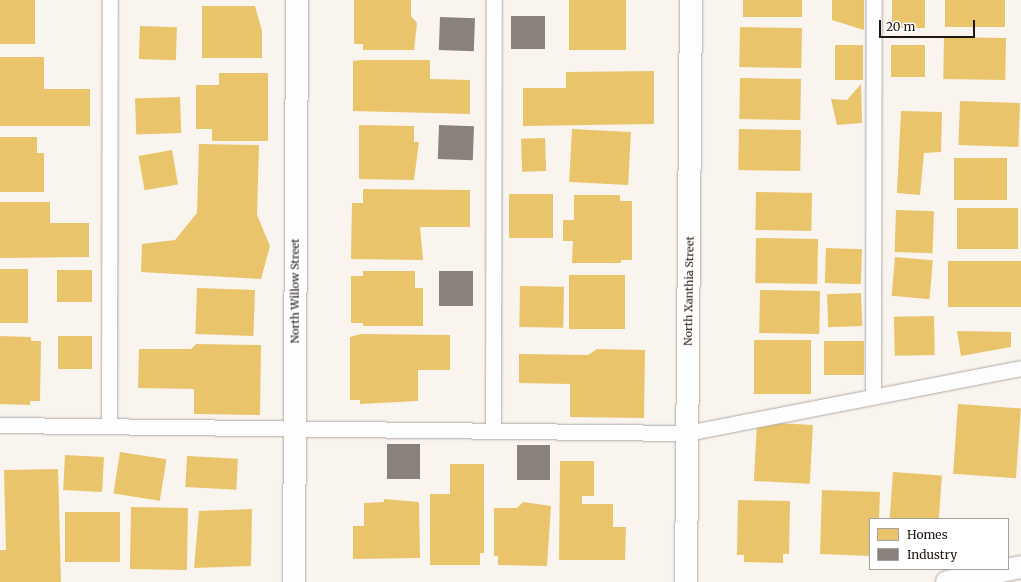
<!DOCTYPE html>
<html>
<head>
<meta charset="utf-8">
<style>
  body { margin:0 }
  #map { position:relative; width:1021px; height:582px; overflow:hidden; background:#faf4ef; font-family:Merriweather,serif }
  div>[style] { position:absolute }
  .homes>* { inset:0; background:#e9c46a; transform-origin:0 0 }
  .industry>* { inset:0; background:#8a817c; transform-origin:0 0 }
  .roads { filter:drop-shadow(0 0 1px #b0a9a4) drop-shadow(0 0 1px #b0a9a4) }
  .lane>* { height:15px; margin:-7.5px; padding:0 7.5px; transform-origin:7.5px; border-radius:7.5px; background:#fefdfd }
  .street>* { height:22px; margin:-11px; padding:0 11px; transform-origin:11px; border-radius:11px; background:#fefdfd }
  .secondary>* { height:22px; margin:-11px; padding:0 11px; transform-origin:11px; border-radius:11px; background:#fefdfd }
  span { translate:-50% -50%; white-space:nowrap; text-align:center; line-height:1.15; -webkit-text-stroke:4px #fff; paint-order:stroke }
  .street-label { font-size:11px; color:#211711 }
  .legend { position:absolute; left:869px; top:518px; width:140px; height:52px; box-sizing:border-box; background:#fff; border:1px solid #a6a2a0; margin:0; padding:5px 7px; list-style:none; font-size:12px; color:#211711 }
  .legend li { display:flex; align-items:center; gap:8px; height:20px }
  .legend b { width:20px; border:1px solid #a6a2a0 }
  .scale { position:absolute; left:879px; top:20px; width:96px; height:18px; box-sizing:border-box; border:2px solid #211711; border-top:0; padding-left:5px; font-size:12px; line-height:14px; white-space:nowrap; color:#211711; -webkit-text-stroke:3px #fff; paint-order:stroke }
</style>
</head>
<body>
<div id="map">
  <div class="homes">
    <i style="left:0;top:0;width:35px;height:44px"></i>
    <i style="clip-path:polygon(354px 0,411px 0,411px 16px,417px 23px,414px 50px,363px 50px,363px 44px,354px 44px)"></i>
    <i style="left:569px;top:0;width:57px;height:50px"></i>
    <i style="left:743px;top:0;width:59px;height:17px"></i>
    <i style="clip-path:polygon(832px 0,864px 0,864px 30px,832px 20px)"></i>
    <i style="left:892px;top:0;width:33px;height:28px"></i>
    <i style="left:945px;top:0;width:60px;height:27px"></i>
    <i style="clip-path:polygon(202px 6px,255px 6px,262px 31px,262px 58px,202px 58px)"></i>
    <i style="left:140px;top:26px;width:37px;height:33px;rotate:2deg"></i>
    <i style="left:740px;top:27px;width:62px;height:40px;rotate:1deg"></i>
    <i style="left:944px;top:37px;width:62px;height:42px;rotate:1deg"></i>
    <i style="left:835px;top:45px;width:28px;height:35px"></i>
    <i style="left:891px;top:45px;width:34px;height:32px"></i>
    <i style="clip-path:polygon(0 57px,44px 57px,44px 89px,90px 89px,90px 126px,0 126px)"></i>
    <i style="clip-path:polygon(361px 60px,430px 60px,430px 79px,470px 80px,470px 114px,353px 111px,353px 61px)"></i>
    <i style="clip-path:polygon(654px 71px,654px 124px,523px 126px,523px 88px,566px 88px,566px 72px)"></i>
    <i style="clip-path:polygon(219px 73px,268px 73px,268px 141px,212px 141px,212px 129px,196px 129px,196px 85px,219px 85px)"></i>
    <i style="left:740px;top:78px;width:61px;height:41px;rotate:1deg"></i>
    <i style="clip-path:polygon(861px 84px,862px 123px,837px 125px,831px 99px,847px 100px)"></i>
    <i style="left:180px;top:97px;width:36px;height:45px;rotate:88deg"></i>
    <i style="left:960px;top:101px;width:60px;height:44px;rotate:2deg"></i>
    <i style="clip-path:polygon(901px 111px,942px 112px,941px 152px,924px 153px,920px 195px,897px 193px)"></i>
    <i style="clip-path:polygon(359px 125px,414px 126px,414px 142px,419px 142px,414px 180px,359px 179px)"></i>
    <i style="left:572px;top:129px;width:59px;height:53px;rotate:3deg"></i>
    <i style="left:739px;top:129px;width:62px;height:41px;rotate:1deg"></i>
    <i style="clip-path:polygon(0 137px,37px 137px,37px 153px,44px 153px,44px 192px,0 192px)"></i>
    <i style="left:545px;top:138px;width:33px;height:24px;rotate:88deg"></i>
    <i style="clip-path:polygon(199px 144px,259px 145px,257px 215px,270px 246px,261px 279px,141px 272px,142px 244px,175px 240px,197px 213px)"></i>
    <i style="left:172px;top:150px;width:35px;height:34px;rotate:80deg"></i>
    <i style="left:954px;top:158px;width:53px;height:42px"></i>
    <i style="clip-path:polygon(363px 189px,470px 190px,470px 227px,420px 227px,423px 260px,351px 259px,352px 203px,363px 203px)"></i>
    <i style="left:756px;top:192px;width:56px;height:38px;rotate:1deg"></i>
    <i style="left:509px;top:194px;width:44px;height:44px"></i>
    <i style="clip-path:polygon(574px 195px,620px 195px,620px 201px,632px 201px,632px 260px,621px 260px,621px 263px,572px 263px,573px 241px,563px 241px,563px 220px,574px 220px)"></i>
    <i style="clip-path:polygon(0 202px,50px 202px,50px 223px,89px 223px,89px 257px,0 258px)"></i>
    <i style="left:1018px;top:208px;width:41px;height:61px;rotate:90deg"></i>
    <i style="left:896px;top:210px;width:38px;height:42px;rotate:2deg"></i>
    <i style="left:756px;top:238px;width:62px;height:45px;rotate:1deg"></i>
    <i style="left:826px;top:248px;width:36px;height:35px;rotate:2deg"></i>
    <i style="left:895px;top:257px;width:38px;height:39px;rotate:5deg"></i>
    <i style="left:1021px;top:261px;width:46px;height:73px;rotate:90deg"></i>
    <i style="left:0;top:269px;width:28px;height:54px"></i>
    <i style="left:57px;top:270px;width:35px;height:32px"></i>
    <i style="clip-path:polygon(363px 271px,415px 271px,415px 288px,423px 288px,423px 326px,363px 326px,363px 323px,351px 323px,351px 276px,363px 276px)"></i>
    <i style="left:569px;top:275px;width:56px;height:54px"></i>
    <i style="left:520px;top:286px;width:44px;height:41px;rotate:1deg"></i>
    <i style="left:197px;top:288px;width:58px;height:46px;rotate:2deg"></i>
    <i style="left:760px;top:290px;width:60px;height:43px;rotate:1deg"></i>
    <i style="left:861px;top:293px;width:33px;height:34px;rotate:88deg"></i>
    <i style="left:934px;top:316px;width:39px;height:40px;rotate:89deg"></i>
    <i style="clip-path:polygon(957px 331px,1011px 332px,1011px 347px,961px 356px)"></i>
    <i style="clip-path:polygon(361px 334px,450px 335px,450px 370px,418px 370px,418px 401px,360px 404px,360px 400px,350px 400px,350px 337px)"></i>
    <i style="clip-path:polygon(0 336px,31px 337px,31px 341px,41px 341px,40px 401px,30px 401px,30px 405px,0 404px)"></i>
    <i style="left:58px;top:336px;width:34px;height:33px"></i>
    <i style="left:754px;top:340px;width:57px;height:54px"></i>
    <i style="left:824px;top:341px;width:40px;height:34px"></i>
    <i style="clip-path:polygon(196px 344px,261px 345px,260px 415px,194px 414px,194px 389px,138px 388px,139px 349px,191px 349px)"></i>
    <i style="clip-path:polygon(597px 349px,645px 350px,644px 418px,570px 417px,570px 384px,519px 383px,519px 354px,588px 355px)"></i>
    <i style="left:958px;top:404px;width:63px;height:70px;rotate:4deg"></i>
    <i style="left:757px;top:422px;width:56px;height:59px;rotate:3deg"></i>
    <i style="left:120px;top:452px;width:47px;height:42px;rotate:9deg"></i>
    <i style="left:65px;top:455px;width:39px;height:35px;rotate:3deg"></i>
    <i style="left:187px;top:456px;width:51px;height:31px;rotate:3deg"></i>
    <i style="clip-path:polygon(560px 461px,594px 461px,594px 496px,582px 496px,582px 504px,613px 504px,613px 527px,626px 527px,625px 560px,559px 560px)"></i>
    <i style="clip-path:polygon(450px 464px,484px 464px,484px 553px,480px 553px,480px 565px,430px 565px,430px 494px,450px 494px)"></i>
    <i style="clip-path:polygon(58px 469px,61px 582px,0 582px,0 550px,6px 550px,4px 470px)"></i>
    <i style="left:893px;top:472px;width:49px;height:47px;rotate:4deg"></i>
    <i style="clip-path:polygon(822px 490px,880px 492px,879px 519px,870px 519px,870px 556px,820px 554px)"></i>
    <i style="clip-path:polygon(384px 499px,419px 502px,420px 558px,353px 559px,353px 526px,364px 526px,364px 503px,384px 502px)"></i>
    <i style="clip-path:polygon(738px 500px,790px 501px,789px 554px,783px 554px,783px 563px,744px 562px,744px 555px,737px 555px)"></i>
    <i style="clip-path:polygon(523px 502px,551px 506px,547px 566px,498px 565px,498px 556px,494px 556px,494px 508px,517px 508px)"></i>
    <i style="left:131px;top:507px;width:57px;height:62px;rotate:1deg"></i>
    <i style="clip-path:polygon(252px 509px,251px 566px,194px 568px,199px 511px)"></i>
    <i style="left:120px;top:512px;width:50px;height:55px;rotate:90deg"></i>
  </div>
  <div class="industry">
    <i style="left:511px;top:16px;width:34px;height:33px"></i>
    <i style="left:440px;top:17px;width:35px;height:33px;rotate:2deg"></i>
    <i style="left:439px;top:125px;width:35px;height:34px;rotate:2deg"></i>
    <i style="left:439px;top:271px;width:34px;height:35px"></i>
    <i style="left:387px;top:444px;width:33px;height:35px"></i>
    <i style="left:517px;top:445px;width:33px;height:35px"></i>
  </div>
  <div class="roads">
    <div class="lane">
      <i style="left:873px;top:395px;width:395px;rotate:-89.9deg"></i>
      <i style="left:0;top:425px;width:687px;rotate:0.67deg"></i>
      <i style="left:687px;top:433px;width:340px;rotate:-11deg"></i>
      <i style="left:109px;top:426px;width:426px;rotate:-89.9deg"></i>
      <i style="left:493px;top:431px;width:431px;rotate:-89.9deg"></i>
    </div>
    <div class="street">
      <i style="left:294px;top:582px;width:582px;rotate:-89.7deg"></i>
      <i style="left:947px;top:582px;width:76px;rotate:-11.5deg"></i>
    </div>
    <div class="secondary">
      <i style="left:686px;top:582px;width:582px;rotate:-89.51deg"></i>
    </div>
  </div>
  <div class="street-label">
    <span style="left:295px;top:291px;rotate:-90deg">North Willow Street</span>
    <span style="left:689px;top:291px;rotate:-89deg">North Xanthia Street</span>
  </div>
  <ul class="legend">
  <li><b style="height:11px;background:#e9c46a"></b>Homes</li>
  <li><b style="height:11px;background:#8a817c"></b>Industry</li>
  </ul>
  <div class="scale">20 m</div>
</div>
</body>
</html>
